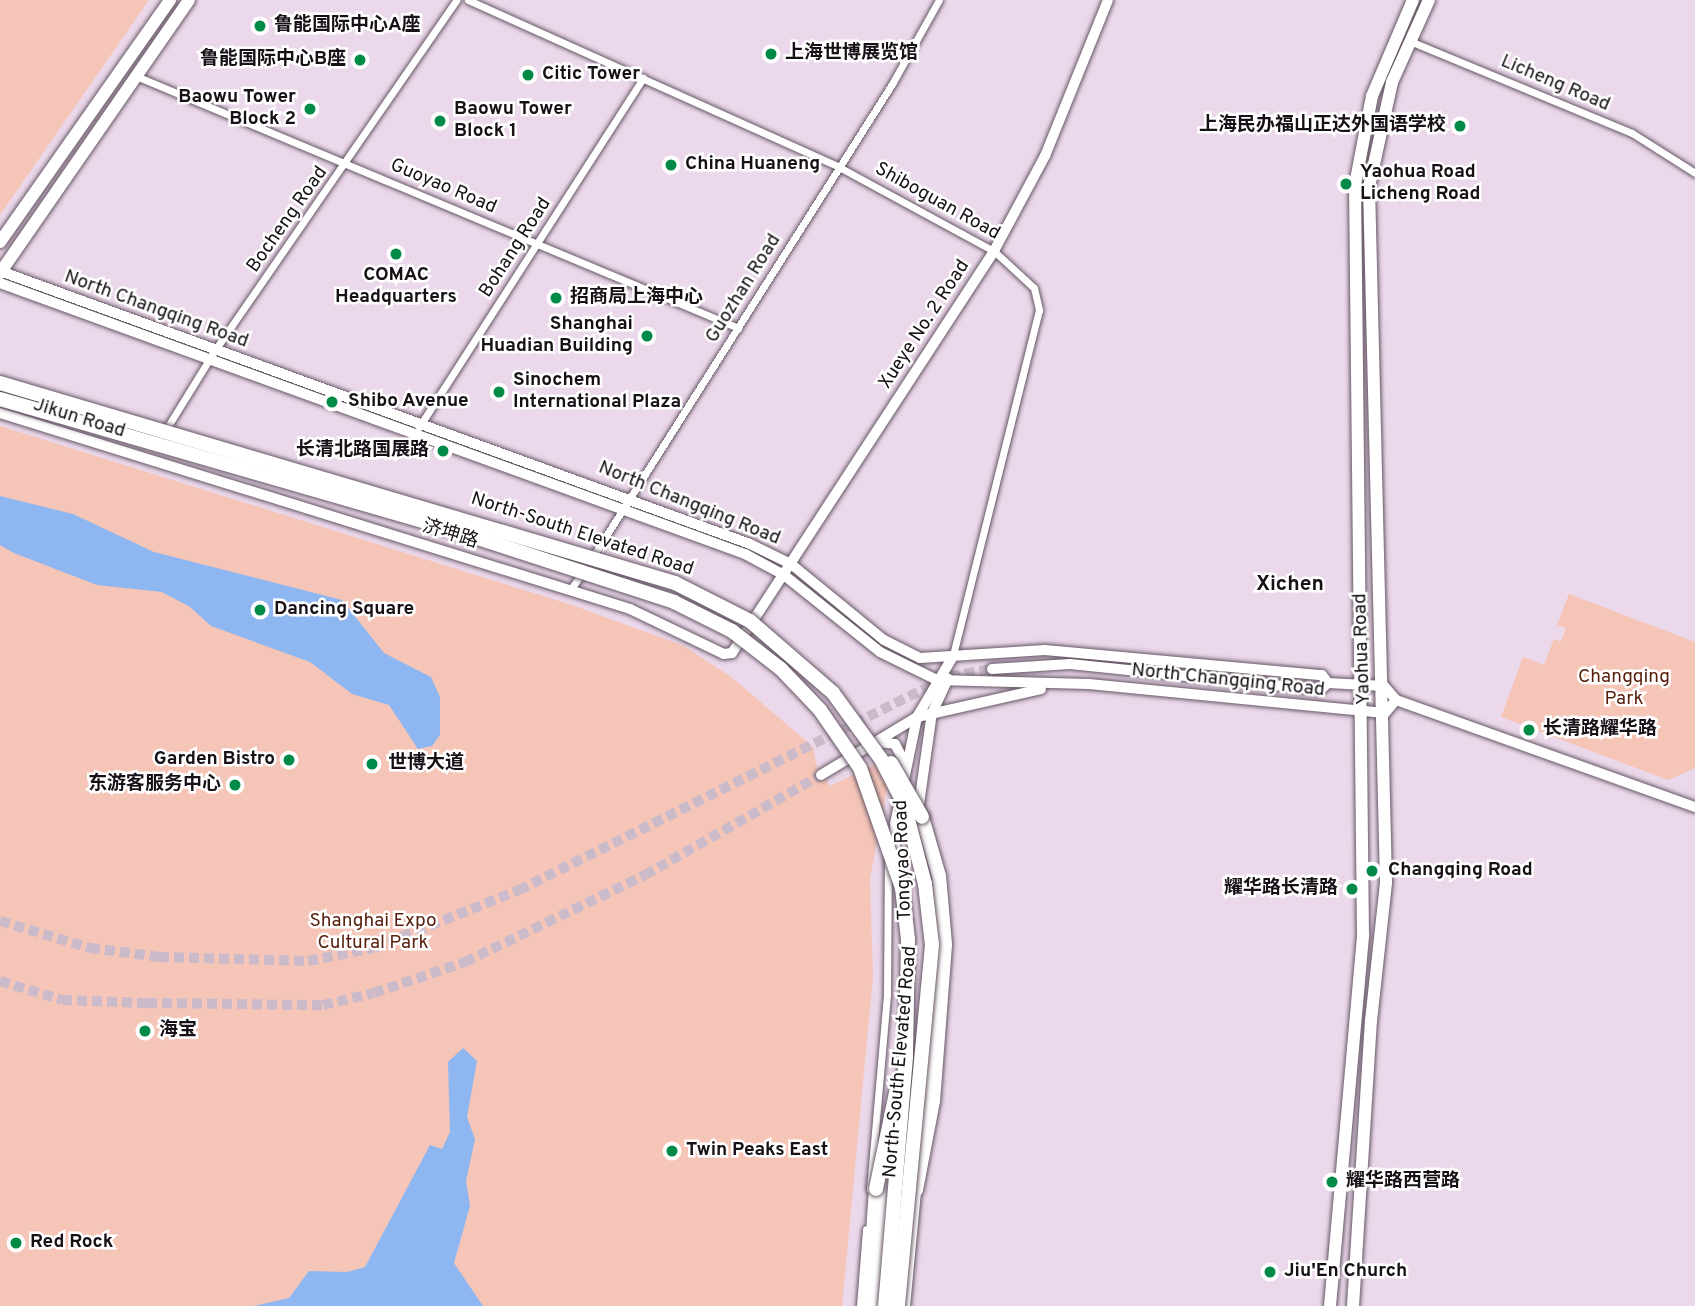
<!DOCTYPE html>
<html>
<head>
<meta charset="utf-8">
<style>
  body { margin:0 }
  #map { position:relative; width:1695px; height:1306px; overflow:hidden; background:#ebd8ea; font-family:Overpass,"Noto Sans SC",sans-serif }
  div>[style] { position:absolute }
  .green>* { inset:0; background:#f5c5b7 }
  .water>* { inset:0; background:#8eb7f1 }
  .secondary-tunnel>* { height:10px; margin-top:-5px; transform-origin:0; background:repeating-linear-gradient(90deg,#cbbaca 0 10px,transparent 0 15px) }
  .roads { filter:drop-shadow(0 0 2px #665766) drop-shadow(0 0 2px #665766) }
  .street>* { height:7px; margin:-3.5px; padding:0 3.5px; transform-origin:3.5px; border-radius:3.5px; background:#fff }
  .secondary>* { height:10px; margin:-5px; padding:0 5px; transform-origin:5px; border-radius:5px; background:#fff }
  .primary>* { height:12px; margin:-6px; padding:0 6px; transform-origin:6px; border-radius:6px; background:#fff }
  .highway>* { height:14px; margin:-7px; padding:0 7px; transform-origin:7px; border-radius:7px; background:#fff }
  .bridges { filter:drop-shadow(0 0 2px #665766) drop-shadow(0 0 2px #665766) }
  .highway-bridge>* { height:14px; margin:-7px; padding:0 7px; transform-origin:7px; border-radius:7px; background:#fff }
  .dots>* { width:19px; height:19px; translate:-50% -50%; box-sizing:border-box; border:4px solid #fff; border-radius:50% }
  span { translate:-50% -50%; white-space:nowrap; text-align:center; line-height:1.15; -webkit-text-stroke:5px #fff; paint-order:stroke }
  .poi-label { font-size:19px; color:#171117; font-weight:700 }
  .left { translate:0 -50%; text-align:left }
  .right { translate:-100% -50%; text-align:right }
  .street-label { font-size:19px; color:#171117 }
  .park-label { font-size:19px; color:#571e0c }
  .neighbourhood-label { font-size:21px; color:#171117; font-weight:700 }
</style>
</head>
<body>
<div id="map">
  <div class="green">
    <i style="clip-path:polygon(0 0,149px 0,0 215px)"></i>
    <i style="clip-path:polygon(0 426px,575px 606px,684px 646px,730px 676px,813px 747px,817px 767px,830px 786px,893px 756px,870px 879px,873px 976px,842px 1306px,0 1306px)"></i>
    <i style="clip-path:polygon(1569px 594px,1695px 642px,1695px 768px,1668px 780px,1501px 717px,1523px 657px,1544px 665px,1554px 639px,1561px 641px,1566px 628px,1557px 625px)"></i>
  </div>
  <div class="water">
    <i style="clip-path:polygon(0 496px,73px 514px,154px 552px,342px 600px,384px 653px,431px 677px,440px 697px,440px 735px,432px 746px,418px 749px,389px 705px,352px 694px,310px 662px,211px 626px,190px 607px,162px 592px,97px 585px,14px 553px,0 545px)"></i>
    <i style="clip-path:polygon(463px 1048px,477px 1061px,467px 1117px,475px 1139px,466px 1181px,470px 1206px,454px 1263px,483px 1306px,254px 1306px,289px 1298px,309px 1271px,347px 1272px,365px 1267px,430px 1145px,442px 1149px,450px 1132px,448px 1062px)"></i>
  </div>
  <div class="secondary-tunnel">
    <i style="left:0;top:921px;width:94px;rotate:16.7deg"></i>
    <i style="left:90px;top:948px;width:70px;rotate:7.4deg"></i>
    <i style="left:159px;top:957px;width:149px;rotate:1.5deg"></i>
    <i style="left:308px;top:961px;width:67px;rotate:-11.1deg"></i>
    <i style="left:374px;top:948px;width:156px;rotate:-21.8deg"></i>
    <i style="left:519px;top:890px;width:481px;rotate:-26.4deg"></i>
    <i style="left:950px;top:676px;width:43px;rotate:-9.5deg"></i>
    <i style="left:0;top:981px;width:65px;rotate:17deg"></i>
    <i style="left:62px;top:1000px;width:85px;rotate:2deg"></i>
    <i style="left:147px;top:1003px;width:176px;rotate:0.7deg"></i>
    <i style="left:323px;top:1005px;width:52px;rotate:-13.2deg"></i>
    <i style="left:374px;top:993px;width:96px;rotate:-18.8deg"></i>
    <i style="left:465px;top:962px;width:200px;rotate:-25.8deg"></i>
    <i style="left:645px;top:875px;width:202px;rotate:-29.6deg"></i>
  </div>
  <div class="roads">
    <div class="street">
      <i style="left:468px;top:0;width:407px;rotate:24.2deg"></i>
      <i style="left:839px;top:167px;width:176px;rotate:28.5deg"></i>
      <i style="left:994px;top:251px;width:54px;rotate:42.8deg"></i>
      <i style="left:1034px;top:288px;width:23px;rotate:77deg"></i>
      <i style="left:1039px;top:310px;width:359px;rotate:104deg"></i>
      <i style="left:1410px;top:41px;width:240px;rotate:22.5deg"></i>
      <i style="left:1632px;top:133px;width:75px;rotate:32.4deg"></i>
      <i style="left:136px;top:76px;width:653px;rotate:22.71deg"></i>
      <i style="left:419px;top:427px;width:415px;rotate:-57.3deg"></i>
      <i style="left:165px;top:431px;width:95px;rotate:-58.3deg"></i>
      <i style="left:215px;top:350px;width:425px;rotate:-55.4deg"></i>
      <i style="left:592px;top:558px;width:561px;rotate:-57.67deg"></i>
      <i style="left:892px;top:84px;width:96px;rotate:-60.8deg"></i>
      <i style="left:570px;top:590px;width:24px;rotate:-54deg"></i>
      <i style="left:870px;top:1189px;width:196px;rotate:-85deg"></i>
      <i style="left:887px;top:994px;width:135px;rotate:-89.6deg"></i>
      <i style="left:860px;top:1306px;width:77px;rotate:-85.5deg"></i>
    </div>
    <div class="secondary">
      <i style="left:0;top:271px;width:798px;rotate:20deg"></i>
      <i style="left:750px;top:544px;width:46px;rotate:26deg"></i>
      <i style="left:791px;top:564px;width:120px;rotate:39.3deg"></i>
      <i style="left:884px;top:640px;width:40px;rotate:26.6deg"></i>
      <i style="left:920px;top:658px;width:125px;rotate:-3.7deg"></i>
      <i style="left:1045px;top:650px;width:278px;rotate:5.2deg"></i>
      <i style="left:1322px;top:675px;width:10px;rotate:53deg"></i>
      <i style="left:1328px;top:683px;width:56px;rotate:3.1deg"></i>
      <i style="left:1384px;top:686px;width:18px;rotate:49deg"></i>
      <i style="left:1396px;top:700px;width:318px;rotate:19.7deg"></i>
      <i style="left:0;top:283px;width:793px;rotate:19.99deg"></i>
      <i style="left:745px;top:554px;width:44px;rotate:28.3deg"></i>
      <i style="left:784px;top:575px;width:123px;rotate:38.7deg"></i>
      <i style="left:880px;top:652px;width:64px;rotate:26.2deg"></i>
      <i style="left:937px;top:680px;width:152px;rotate:1.5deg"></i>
      <i style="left:1089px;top:684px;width:297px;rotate:5.6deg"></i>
      <i style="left:1385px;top:713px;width:17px;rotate:-50deg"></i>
      <i style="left:0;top:413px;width:660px;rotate:17.28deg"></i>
      <i style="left:630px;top:609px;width:104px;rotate:25.6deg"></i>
      <i style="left:724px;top:654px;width:8px;rotate:-7deg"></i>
      <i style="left:732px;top:653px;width:480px;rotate:-56.9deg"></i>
      <i style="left:994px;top:251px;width:108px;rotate:-61.8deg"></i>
      <i style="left:1045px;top:156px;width:168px;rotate:-68deg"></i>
      <i style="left:992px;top:669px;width:78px;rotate:-3.7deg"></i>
      <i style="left:1070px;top:664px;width:251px;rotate:5.9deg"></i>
      <i style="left:1320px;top:690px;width:11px;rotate:-41deg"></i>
      <i style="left:877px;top:742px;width:18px;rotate:6deg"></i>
      <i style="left:895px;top:744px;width:20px;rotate:63deg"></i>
      <i style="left:821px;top:775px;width:112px;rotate:-31.1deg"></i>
      <i style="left:917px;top:717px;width:127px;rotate:-12.7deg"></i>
      <i style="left:918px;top:811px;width:99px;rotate:-81.9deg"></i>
      <i style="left:932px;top:713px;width:38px;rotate:-65deg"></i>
      <i style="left:895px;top:857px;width:33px;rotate:-90deg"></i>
      <i style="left:895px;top:824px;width:109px;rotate:-78.4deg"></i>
      <i style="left:917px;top:717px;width:69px;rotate:-59.3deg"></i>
      <i style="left:923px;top:1121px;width:102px;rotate:-85deg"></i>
      <i style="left:876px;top:1306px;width:165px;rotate:-84.8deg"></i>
      <i style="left:905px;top:1306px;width:125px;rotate:-84.5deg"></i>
    </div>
    <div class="primary">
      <i style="left:0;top:242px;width:296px;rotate:-54.9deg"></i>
      <i style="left:0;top:273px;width:332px;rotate:-55.3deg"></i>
      <i style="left:1330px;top:1306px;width:372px;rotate:-84.9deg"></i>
      <i style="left:1363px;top:935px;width:750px;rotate:-90.61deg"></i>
      <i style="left:1355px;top:185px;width:91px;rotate:-79.2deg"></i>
      <i style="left:1372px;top:96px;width:104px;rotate:-66.9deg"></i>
      <i style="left:1353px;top:1306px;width:286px;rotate:-86.4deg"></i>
      <i style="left:1371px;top:1021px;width:140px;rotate:-83.8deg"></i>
      <i style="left:1386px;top:882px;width:695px;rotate:-91.4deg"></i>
      <i style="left:1369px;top:187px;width:107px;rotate:-77.6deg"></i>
      <i style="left:1392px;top:82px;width:90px;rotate:-65.7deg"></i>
    </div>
    <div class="highway">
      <i style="left:916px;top:1190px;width:91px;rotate:-79.2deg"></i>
      <i style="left:933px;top:1101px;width:157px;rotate:-85.6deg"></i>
      <i style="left:945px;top:944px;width:68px;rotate:-95deg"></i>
      <i style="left:939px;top:876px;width:61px;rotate:-106.1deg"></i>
      <i style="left:868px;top:1306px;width:117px;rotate:-86.1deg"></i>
    </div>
  </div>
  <div class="bridges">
    <div class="highway-bridge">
      <i style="left:0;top:383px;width:704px;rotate:16.5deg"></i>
      <i style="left:675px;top:583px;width:84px;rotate:26.9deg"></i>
      <i style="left:750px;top:621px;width:110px;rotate:40.9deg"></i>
      <i style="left:833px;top:693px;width:82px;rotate:54deg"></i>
      <i style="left:881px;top:759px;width:51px;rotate:62.9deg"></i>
      <i style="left:904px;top:804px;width:83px;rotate:75.3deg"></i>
      <i style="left:925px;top:884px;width:61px;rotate:83.5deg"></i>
      <i style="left:932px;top:945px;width:363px;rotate:95.4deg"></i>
      <i style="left:0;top:399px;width:475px;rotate:16.1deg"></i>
      <i style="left:456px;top:531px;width:229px;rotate:18deg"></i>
      <i style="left:674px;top:602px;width:65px;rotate:26.6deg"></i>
      <i style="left:732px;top:631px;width:62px;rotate:37.8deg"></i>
      <i style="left:781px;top:669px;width:57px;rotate:46.4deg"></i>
      <i style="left:820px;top:710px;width:70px;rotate:55.4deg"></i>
      <i style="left:860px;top:768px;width:127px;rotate:70.7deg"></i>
      <i style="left:902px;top:888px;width:51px;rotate:83.3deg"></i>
      <i style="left:908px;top:939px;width:118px;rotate:91deg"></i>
      <i style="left:906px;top:1057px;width:250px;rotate:94.8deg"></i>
      <i style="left:891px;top:763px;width:62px;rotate:60.1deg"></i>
      <i style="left:876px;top:1189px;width:99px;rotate:-78.3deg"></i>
    </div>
  </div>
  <div class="dots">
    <i style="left:260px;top:26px;background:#008a47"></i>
    <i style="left:771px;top:54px;background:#008a47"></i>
    <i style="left:360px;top:60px;background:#008a47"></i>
    <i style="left:528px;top:75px;background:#008a47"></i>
    <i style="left:310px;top:109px;background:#008a47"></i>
    <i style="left:440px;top:121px;background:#008a47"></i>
    <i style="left:1460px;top:126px;background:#008a47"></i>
    <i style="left:671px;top:165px;background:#008a47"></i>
    <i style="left:1346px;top:184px;background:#008a47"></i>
    <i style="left:396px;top:254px;background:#008a47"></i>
    <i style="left:556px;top:298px;background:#008a47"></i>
    <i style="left:647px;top:336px;background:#008a47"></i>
    <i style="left:499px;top:392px;background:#008a47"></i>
    <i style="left:332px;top:402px;background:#008a47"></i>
    <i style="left:443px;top:451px;background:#008a47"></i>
    <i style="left:260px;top:610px;background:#008a47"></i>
    <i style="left:1529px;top:730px;background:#008a47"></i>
    <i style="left:289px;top:760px;background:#008a47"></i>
    <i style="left:372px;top:764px;background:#008a47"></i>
    <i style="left:235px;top:785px;background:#008a47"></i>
    <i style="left:1372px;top:871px;background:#008a47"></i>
    <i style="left:1352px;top:889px;background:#008a47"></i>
    <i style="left:145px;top:1031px;background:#008a47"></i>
    <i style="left:672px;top:1151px;background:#008a47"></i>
    <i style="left:1332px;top:1182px;background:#008a47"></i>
    <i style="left:16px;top:1243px;background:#008a47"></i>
    <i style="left:1270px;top:1272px;background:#008a47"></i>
  </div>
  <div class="poi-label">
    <span class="left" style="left:274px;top:26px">鲁能国际中心A座</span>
    <span class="left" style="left:785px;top:54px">上海世博展览馆</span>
    <span class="right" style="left:346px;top:60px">鲁能国际中心B座</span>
    <span class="left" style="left:542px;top:75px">Citic Tower</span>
    <span class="right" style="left:296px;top:109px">Baowu Tower<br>Block 2</span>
    <span class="left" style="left:454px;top:121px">Baowu Tower<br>Block 1</span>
    <span class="right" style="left:1446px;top:126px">上海民办福山正达外国语学校</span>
    <span class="left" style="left:685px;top:165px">China Huaneng</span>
    <span class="left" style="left:1360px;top:184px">Yaohua Road<br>Licheng Road</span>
    <span style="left:396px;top:287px">COMAC<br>Headquarters</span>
    <span class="left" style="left:570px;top:298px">招商局上海中心</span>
    <span class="right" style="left:633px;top:336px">Shanghai<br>Huadian Building</span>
    <span class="left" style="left:513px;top:392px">Sinochem<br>International Plaza</span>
    <span class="left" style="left:348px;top:402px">Shibo Avenue</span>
    <span class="right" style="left:429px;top:451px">长清北路国展路</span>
    <span class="left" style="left:274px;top:610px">Dancing Square</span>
    <span class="left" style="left:1543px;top:730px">长清路耀华路</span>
    <span class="right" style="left:275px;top:760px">Garden Bistro</span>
    <span class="left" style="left:388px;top:764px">世博大道</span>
    <span class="right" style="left:221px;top:785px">东游客服务中心</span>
    <span class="left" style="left:1388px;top:871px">Changqing Road</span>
    <span class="right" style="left:1338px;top:889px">耀华路长清路</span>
    <span class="left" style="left:159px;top:1031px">海宝</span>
    <span class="left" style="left:686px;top:1151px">Twin Peaks East</span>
    <span class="left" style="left:1346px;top:1182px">耀华路西营路</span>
    <span class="left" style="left:30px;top:1243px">Red Rock</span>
    <span class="left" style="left:1284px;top:1272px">Jiu'En Church</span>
  </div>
  <div class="street-label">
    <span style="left:1555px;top:84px;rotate:23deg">Licheng Road</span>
    <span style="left:443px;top:187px;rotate:23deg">Guoyao Road</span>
    <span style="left:937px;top:202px;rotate:29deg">Shiboguan Road</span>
    <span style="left:288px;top:220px;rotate:-55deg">Bocheng Road</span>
    <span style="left:516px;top:248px;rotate:-57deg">Bohang Road</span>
    <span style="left:744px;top:289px;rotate:-58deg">Guozhan Road</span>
    <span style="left:156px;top:310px;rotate:20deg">North Changqing Road</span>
    <span style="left:925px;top:325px;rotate:-57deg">Xueye No. 2 Road</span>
    <span style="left:79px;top:419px;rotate:17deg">Jikun Road</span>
    <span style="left:689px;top:504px;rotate:22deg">North Changqing Road</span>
    <span style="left:450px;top:535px;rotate:17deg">济坤路</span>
    <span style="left:582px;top:535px;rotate:18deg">North-South Elevated Road</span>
    <span style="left:1363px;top:649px;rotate:-92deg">Yaohua Road</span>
    <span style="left:1228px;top:681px;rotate:6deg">North Changqing Road</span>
    <span style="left:904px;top:860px;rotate:-92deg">Tongyao Road</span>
    <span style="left:901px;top:1062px;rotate:-85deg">North-South Elevated Road</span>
  </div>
  <div class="park-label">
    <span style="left:1624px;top:689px">Changqing<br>Park</span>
    <span style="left:373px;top:933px">Shanghai Expo<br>Cultural Park</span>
  </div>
  <div class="neighbourhood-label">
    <span style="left:1290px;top:585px">Xichen</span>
  </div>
</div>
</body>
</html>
